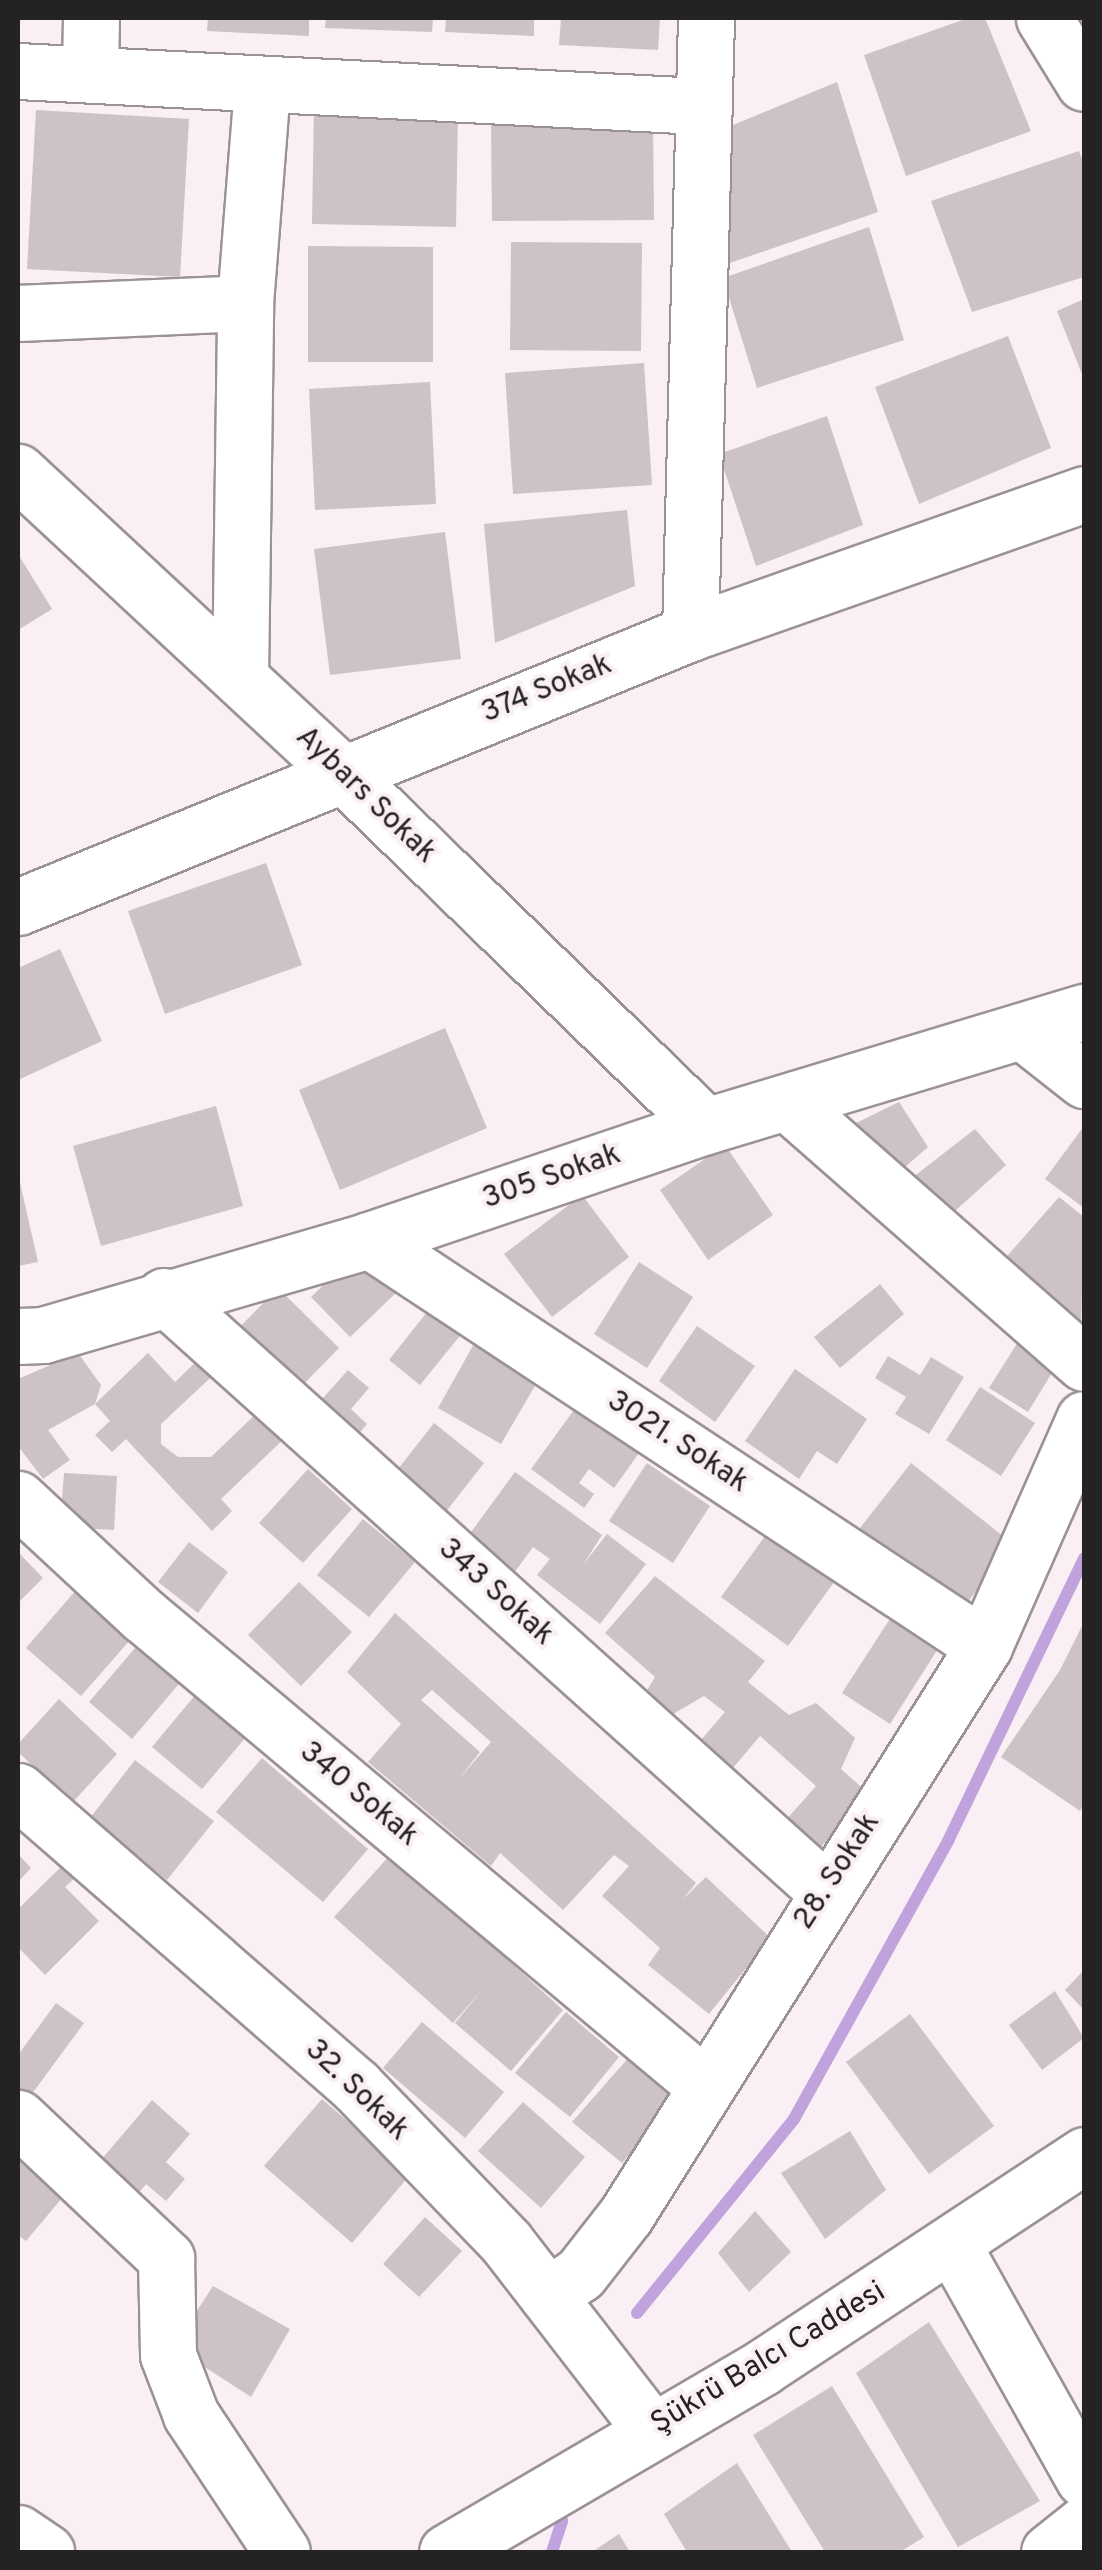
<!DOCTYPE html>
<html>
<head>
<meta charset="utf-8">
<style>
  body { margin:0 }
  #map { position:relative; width:1102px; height:2570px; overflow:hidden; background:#f9eff4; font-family:Overpass,sans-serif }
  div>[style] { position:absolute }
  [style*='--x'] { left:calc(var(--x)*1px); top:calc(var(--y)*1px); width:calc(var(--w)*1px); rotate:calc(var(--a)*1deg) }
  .stream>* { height:12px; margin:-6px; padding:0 6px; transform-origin:6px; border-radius:6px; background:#c0a2dd }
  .building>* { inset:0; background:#cdc3c5 }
  .roads { filter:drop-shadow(2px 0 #9b9297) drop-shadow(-2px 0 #9b9297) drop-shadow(0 2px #9b9297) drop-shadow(0 -2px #9b9297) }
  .minor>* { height:55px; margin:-27.5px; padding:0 27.5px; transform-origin:27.5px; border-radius:27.5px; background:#fff }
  span { translate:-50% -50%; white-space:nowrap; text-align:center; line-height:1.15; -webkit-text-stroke:8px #f9eff4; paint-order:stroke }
  .street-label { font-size:30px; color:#252223 }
  .frame { position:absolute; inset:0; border:20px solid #252223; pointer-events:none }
</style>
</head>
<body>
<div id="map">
  <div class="stream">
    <i style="--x:637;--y:2313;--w:250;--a:-51"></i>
    <i style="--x:794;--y:2119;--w:318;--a:-61"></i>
    <i style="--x:948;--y:1841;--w:314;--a:-64.3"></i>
    <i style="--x:552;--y:2552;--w:33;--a:-72"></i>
  </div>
  <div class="building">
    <i style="clip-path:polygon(208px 18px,309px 18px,309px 36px,207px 31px)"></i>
    <i style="clip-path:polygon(326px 18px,433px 18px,432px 32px,325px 28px)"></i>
    <i style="clip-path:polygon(446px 18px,534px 18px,534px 36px,445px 32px)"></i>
    <i style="clip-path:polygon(561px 18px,660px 18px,658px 50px,559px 45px)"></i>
    <i style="clip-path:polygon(968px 18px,985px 18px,1031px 131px,906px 176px,864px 55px)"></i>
    <i style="clip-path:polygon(837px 82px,878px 212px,721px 266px,711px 134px)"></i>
    <i style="clip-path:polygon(314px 109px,458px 112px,456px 227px,312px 224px)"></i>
    <i style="clip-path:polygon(36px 110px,189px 119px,180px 277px,27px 269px)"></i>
    <i style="clip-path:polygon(653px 121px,654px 220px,492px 221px,491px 122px)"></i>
    <i style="clip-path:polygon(1079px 151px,1084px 164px,1084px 277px,972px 312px,931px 201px)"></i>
    <i style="clip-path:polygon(869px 227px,904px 340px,757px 388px,723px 278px)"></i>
    <i style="clip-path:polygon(511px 242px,642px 243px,641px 351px,510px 350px)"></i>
    <i style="clip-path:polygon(308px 246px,433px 247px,433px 362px,308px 362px)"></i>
    <i style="clip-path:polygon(1084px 299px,1084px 379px,1057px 311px)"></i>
    <i style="clip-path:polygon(1008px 336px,1051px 448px,919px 504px,875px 387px)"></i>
    <i style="clip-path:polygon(644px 363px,652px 485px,513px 494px,505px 373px)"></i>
    <i style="clip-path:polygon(430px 382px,436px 504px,315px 510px,309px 389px)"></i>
    <i style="clip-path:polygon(827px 416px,863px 525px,756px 566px,719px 454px)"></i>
    <i style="clip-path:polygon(627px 510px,635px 586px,495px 643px,484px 524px)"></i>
    <i style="clip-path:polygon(445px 532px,461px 659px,330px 675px,314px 549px)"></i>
    <i style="clip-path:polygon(18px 554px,52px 609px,18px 630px)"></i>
    <i style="clip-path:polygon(266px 863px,302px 965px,165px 1014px,128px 911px)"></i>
    <i style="clip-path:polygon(60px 949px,102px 1041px,18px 1080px,18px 968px)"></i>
    <i style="clip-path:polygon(445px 1028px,487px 1128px,340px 1190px,299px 1090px)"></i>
    <i style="clip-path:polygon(899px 1102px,928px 1147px,897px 1174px,852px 1125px)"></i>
    <i style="clip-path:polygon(216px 1106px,243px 1206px,101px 1246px,73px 1146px)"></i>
    <i style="clip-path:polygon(1084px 1126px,1084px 1208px,1045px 1179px)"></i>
    <i style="clip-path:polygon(975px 1129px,1006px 1165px,945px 1220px,908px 1181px)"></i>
    <i style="clip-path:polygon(725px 1145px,773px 1215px,708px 1260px,660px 1190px)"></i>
    <i style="clip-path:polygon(18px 1174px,38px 1262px,18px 1266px)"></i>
    <i style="clip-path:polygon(582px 1195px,629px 1257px,552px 1317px,504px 1254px)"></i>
    <i style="clip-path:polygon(1059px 1197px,1084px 1217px,1081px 1327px,1002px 1262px)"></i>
    <i style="clip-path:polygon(359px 1251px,398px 1291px,350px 1337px,311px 1297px)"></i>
    <i style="clip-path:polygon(639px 1262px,693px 1297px,647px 1368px,594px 1334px)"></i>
    <i style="clip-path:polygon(880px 1284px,904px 1314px,840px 1368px,814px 1337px)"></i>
    <i style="clip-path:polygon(278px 1288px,339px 1348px,295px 1393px,234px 1333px)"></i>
    <i style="clip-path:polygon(431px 1307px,463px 1332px,420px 1385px,389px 1360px)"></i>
    <i style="clip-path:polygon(697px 1326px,755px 1366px,715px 1422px,659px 1381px)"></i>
    <i style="clip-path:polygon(1023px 1334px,1061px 1358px,1028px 1412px,989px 1388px)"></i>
    <i style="clip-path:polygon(475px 1342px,539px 1379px,501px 1444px,438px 1408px)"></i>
    <i style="clip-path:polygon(207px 1351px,222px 1367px,161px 1424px,161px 1444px,178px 1457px,211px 1457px,266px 1404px,292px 1431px,221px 1499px,232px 1511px,212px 1531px,126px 1439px,112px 1452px,95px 1435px,110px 1421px,95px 1404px,148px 1353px,175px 1382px)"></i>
    <i style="clip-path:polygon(78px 1353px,101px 1385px,95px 1404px,48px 1430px,70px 1460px,43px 1479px,18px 1446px,18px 1379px)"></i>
    <i style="clip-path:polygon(888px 1356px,920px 1375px,931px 1357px,964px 1377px,929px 1434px,895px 1414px,906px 1397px,875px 1378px)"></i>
    <i style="clip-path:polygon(795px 1369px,867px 1419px,837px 1464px,817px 1451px,799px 1479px,745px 1441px)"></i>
    <i style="clip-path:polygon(348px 1370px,369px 1388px,351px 1409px,367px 1424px,352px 1442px,314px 1408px)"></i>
    <i style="clip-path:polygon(980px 1387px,1035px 1423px,1001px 1476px,946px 1440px)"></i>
    <i style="clip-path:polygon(582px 1399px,644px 1446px,614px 1488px,589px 1469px,579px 1483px,594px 1494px,584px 1508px,531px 1469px)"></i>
    <i style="clip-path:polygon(434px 1423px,484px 1463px,441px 1518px,391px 1478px)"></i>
    <i style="clip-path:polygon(647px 1463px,710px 1506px,673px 1563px,609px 1521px)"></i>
    <i style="clip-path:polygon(911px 1463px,1013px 1544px,956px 1617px,853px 1537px)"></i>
    <i style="clip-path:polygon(308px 1469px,352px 1509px,303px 1563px,259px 1523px)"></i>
    <i style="clip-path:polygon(515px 1472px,602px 1535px,583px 1565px,607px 1534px,646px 1564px,600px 1624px,537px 1575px,550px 1559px,533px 1547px,514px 1573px,466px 1539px)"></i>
    <i style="clip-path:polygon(64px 1473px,117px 1476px,114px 1530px,60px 1527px)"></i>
    <i style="clip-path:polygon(363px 1519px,415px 1562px,369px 1617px,317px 1575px)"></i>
    <i style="clip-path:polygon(768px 1532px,834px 1582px,788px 1646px,721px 1597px)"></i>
    <i style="clip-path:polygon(189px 1542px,228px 1572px,198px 1613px,158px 1582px)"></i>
    <i style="clip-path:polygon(18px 1552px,43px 1578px,18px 1603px)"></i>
    <i style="clip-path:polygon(655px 1576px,765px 1661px,748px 1682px,789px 1715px,816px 1703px,855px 1738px,841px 1769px,868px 1793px,820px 1848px,786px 1820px,816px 1786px,760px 1736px,732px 1769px,700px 1741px,725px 1712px,704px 1696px,668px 1717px,643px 1697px,655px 1677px,605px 1633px)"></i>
    <i style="clip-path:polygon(83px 1582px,138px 1631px,81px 1696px,26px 1648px)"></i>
    <i style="clip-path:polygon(299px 1582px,352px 1632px,301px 1686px,248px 1635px)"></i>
    <i style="clip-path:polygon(895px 1611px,943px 1641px,890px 1724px,842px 1693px)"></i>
    <i style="clip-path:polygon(evenodd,395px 1613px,696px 1883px,683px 1899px,706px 1877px,777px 1944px,752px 1975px,747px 1967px,709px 2014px,648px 1965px,660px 1948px,602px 1896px,629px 1866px,614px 1855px,563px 1910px,500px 1853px,491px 1866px,368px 1762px,401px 1724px,347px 1672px,395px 1613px,432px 1690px,491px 1742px,458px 1780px,480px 1752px,421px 1700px,432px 1690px)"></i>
    <i style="clip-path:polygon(1082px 1626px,1084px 1804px,1080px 1811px,1001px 1757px,1060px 1670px)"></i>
    <i style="clip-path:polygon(141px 1641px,184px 1678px,132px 1739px,89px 1702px)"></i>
    <i style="clip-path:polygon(196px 1694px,246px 1737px,202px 1789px,152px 1747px)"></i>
    <i style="clip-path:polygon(59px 1699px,117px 1754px,72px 1803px,18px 1752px,18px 1744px)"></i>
    <i style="clip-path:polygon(262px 1758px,368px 1849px,323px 1902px,216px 1812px)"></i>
    <i style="clip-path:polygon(135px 1760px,214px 1821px,167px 1880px,90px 1818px)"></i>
    <i style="clip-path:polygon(18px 1854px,31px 1868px,18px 1882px)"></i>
    <i style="clip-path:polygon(391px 1854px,563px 2010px,511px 2071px,455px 2023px,482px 1990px,453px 2023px,334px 1917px)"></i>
    <i style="clip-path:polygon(65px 1863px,78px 1875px,65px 1887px,99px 1921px,45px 1975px,18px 1947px,18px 1909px)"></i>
    <i style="clip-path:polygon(1084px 1970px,1084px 2010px,1065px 1990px)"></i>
    <i style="clip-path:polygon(1055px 1991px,1084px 2038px,1042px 2070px,1009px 2025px)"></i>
    <i style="clip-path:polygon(56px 2003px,84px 2023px,26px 2102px,18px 2095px,18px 2055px)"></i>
    <i style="clip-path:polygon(566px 2012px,619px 2057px,570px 2117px,515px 2073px)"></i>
    <i style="clip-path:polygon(910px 2014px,994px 2126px,929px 2174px,846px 2062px)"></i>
    <i style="clip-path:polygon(422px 2022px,504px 2092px,465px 2138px,383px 2068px)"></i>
    <i style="clip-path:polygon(630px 2056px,678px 2094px,622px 2163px,572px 2122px)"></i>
    <i style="clip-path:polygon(322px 2099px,410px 2175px,352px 2243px,264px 2166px)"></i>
    <i style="clip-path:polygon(152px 2100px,190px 2134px,166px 2162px,185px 2179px,166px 2201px,146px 2184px,133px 2200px,95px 2167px)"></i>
    <i style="clip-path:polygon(523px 2102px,585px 2157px,541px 2208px,478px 2151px)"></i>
    <i style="clip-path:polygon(850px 2131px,886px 2190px,825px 2239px,781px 2173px)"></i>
    <i style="clip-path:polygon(18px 2143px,72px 2186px,26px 2241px,18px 2235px)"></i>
    <i style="clip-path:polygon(755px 2211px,791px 2252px,749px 2292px,718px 2253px)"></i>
    <i style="clip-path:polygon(425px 2217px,462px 2251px,419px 2297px,383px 2264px)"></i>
    <i style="clip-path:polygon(213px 2286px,290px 2329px,251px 2397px,174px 2347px)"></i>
    <i style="clip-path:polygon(929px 2322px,1040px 2501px,958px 2547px,856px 2373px)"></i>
    <i style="clip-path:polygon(832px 2386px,924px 2537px,900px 2552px,825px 2552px,753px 2435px)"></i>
    <i style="clip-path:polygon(737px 2463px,792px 2552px,687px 2552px,664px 2514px)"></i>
    <i style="clip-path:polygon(619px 2534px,630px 2552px,592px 2552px)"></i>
  </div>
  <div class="roads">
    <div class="minor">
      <i style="--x:1044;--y:18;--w:76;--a:58.4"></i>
      <i style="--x:18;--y:71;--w:683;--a:2.94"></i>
      <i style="--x:90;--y:74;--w:56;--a:-89"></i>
      <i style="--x:18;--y:313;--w:227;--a:-2.5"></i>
      <i style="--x:18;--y:472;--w:441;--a:42.9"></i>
      <i style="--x:341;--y:772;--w:508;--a:44.12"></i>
      <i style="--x:690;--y:633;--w:615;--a:-88.51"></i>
      <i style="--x:240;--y:678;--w:375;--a:-89.2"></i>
      <i style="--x:245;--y:303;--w:219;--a:-85.5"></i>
      <i style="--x:18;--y:907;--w:726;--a:-22.18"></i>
      <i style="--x:690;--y:633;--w:418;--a:-19.4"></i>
      <i style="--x:1023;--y:1032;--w:78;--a:38.2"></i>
      <i style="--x:788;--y:1103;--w:394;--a:41.3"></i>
      <i style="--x:369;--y:1240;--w:737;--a:33.43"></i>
      <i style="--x:164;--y:1296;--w:890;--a:41.95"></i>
      <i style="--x:18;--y:1336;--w:25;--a:-2"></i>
      <i style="--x:43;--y:1335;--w:340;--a:-16.2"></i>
      <i style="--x:369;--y:1240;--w:356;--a:-18.7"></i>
      <i style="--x:706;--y:1126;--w:395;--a:-16.8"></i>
      <i style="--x:18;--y:1499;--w:171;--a:42.9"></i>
      <i style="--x:143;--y:1615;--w:732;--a:39.96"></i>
      <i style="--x:18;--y:1791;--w:449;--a:41.1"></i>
      <i style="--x:356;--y:2086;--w:216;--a:46.1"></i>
      <i style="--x:506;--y:2242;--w:239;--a:52.3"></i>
      <i style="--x:18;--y:2118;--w:204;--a:43.4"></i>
      <i style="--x:166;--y:2258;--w:97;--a:88.8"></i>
      <i style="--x:168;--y:2355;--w:64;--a:69"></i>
      <i style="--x:191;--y:2415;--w:164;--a:56.4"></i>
      <i style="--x:953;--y:2246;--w:267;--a:60.7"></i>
      <i style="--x:548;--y:2296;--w:39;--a:-35"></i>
      <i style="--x:580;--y:2274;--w:75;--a:-52.1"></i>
      <i style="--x:626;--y:2215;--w:672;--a:-57.82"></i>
      <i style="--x:984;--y:1646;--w:248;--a:-66.2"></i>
      <i style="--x:18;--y:2533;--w:34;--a:34"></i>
      <i style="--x:447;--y:2552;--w:366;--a:-30.3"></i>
      <i style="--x:763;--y:2367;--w:385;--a:-33.4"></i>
      <i style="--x:1049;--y:2552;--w:45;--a:-38.7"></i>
    </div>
  </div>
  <div class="street-label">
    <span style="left:547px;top:690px;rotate:-22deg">374 Sokak</span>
    <span style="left:365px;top:796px;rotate:44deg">Aybars Sokak</span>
    <span style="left:552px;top:1178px;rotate:-19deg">305 Sokak</span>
    <span style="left:677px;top:1443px;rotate:33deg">3021. Sokak</span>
    <span style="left:495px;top:1593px;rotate:42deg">343 Sokak</span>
    <span style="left:358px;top:1795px;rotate:40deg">340 Sokak</span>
    <span style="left:838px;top:1872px;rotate:-57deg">28. Sokak</span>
    <span style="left:356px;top:2091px;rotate:44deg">32. Sokak</span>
    <span style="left:769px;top:2359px;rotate:-31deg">Şükrü Balcı Caddesi</span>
  </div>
  <div class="frame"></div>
</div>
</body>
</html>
